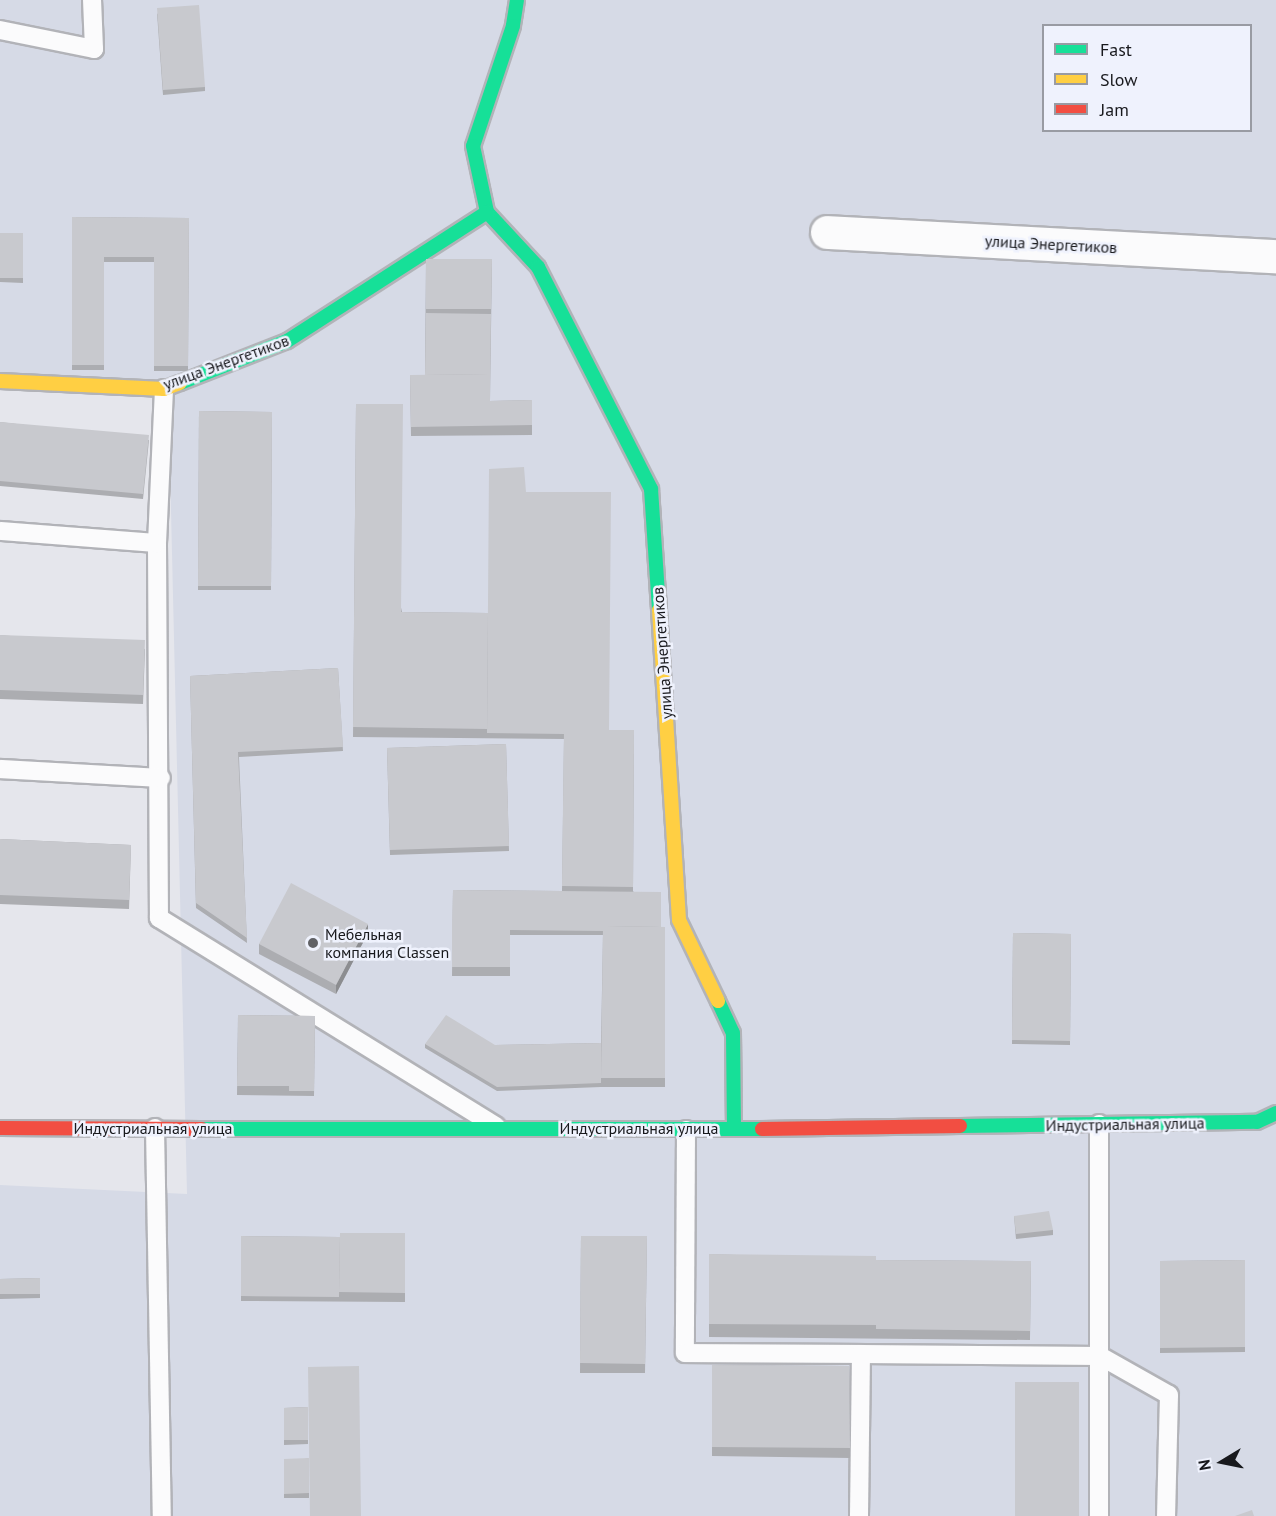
<!DOCTYPE html>
<html>
<head>
<meta charset="utf-8">
<style>
  body { margin:0 }
  #map { position:relative; width:1276px; height:1516px; overflow:hidden; background:#e5e6ec; font-family:"PT Sans",sans-serif }
  div>[style] { position:absolute }
  [style*='--x'] { left:calc(var(--x)*1px); top:calc(var(--y)*1px); width:calc(var(--w)*1px); rotate:calc(var(--a)*1deg) }
  .built>* { inset:0; background:#d6dae6 }
  .roads { filter:drop-shadow(2px 0 #b2b3b8) drop-shadow(-2px 0 #b2b3b8) drop-shadow(0 2px #b2b3b8) drop-shadow(0 -2px #b2b3b8) }
  .lane>* { height:18px; margin:-9px; padding:0 9px; transform-origin:9px; border-radius:9px; background:#fbfbfc }
  .street>* { height:33px; margin:-16.5px; padding:0 16.5px; transform-origin:16.5px; border-radius:16.5px; background:#fbfbfc }
  .fast>* { height:14px; margin:-7px; padding:0 7px; transform-origin:7px; border-radius:7px; background:#16e098 }
  .slow>* { height:14px; margin:-7px; padding:0 7px; transform-origin:7px; border-radius:7px; background:#ffcf43 }
  .jam>* { height:14px; margin:-7px; padding:0 7px; transform-origin:7px; border-radius:7px; background:#f24e42 }
  .wall>* { inset:0; background:#acadb1 }
  .shaded-wall>* { inset:0; background:#8c8d90 }
  .building>* { inset:0; background:#c8c9ce }
  .dots>* { width:16px; height:16px; translate:-50% -50%; box-sizing:border-box; border:3px solid #eff2fd; border-radius:50% }
  span { translate:-50% -50%; white-space:nowrap; text-align:center; line-height:1.15; -webkit-text-stroke:5px #eff2fd; paint-order:stroke }
  .street-label { font-size:16px; color:#18191d }
  .poi-label { font-size:16px; color:#18191d }
  .left { translate:0 -50%; text-align:left }
  .legend { position:absolute; left:1042px; top:24px; width:210px; height:108px; box-sizing:border-box; background:#eff2fd; border:2px solid #999ba3; margin:0; padding:8px 10px; list-style:none; font-size:18px; color:#18191d }
  .legend li { display:flex; align-items:center; gap:12px; height:30px }
  .legend b { width:30px; border:2px solid #999ba3 }
  .north { position:absolute; left:1192px; top:1432px; width:60px; height:60px; -webkit-text-stroke:4px #eff2fd; paint-order:stroke; rotate:260deg; font-size:16px; font-weight:700; line-height:24px; text-align:center; color:#18191d }
  .north::after { content:''; display:block; margin:auto; width:21px; height:27px; background:#18191d; clip-path:polygon(50% 0,100% 100%,50% 72%,0 100%) }
</style>
</head>
<body>
<div id="map">
  <div class="built">
    <i style="clip-path:polygon(evenodd,0 0,1276px 0,1276px 1516px,0 1516px,0 1185px,187px 1194px,168px 382px,0 374px,0 0,1044px 26px,1250px 26px,1250px 130px,1044px 130px,1044px 26px)"></i>
  </div>
  <div class="roads">
    <div class="lane">
      <i style="--x:0;--y:30;--w:96;--a:11.4"></i>
      <i style="--x:94;--y:49;--w:49;--a:-92.3"></i>
      <i style="--x:164;--y:389;--w:154;--a:92.6"></i>
      <i style="--x:157;--y:543;--w:375;--a:89.7"></i>
      <i style="--x:159;--y:918;--w:396;--a:31.7"></i>
      <i style="--x:0;--y:531;--w:157;--a:4.4"></i>
      <i style="--x:0;--y:769;--w:161;--a:3.2"></i>
      <i style="--x:1099;--y:1124;--w:392;--a:90"></i>
      <i style="--x:155;--y:1128;--w:388;--a:89"></i>
      <i style="--x:686;--y:1130;--w:223;--a:90.3"></i>
      <i style="--x:685;--y:1353;--w:176;--a:0.3"></i>
      <i style="--x:859;--y:1516;--w:162;--a:-89.3"></i>
      <i style="--x:861;--y:1354;--w:239;--a:0.5"></i>
      <i style="--x:1100;--y:1356;--w:79;--a:29.5"></i>
      <i style="--x:1169;--y:1395;--w:121;--a:91.4"></i>
    </div>
    <div class="street">
      <i style="--x:827;--y:232;--w:450;--a:3.1"></i>
    </div>
    <div class="fast">
      <i style="--x:517;--y:0;--w:26;--a:99"></i>
      <i style="--x:513;--y:26;--w:126;--a:108.4"></i>
      <i style="--x:473;--y:146;--w:67;--a:78"></i>
      <i style="--x:487;--y:212;--w:75;--a:47.2"></i>
      <i style="--x:538;--y:267;--w:249;--a:63"></i>
      <i style="--x:651;--y:489;--w:121;--a:86.2"></i>
      <i style="--x:180;--y:383;--w:115;--a:-21.4"></i>
      <i style="--x:287;--y:341;--w:238;--a:-32.8"></i>
      <i style="--x:718;--y:1001;--w:35;--a:65"></i>
      <i style="--x:733;--y:1033;--w:95;--a:89.4"></i>
      <i style="--x:960;--y:1126;--w:297;--a:-0.8"></i>
      <i style="--x:1257;--y:1122;--w:21;--a:-25"></i>
      <i style="--x:202;--y:1129;--w:560;--a:0"></i>
    </div>
    <div class="slow">
      <i style="--x:0;--y:381;--w:164;--a:2.8"></i>
      <i style="--x:164;--y:389;--w:17;--a:-21"></i>
      <i style="--x:659;--y:610;--w:311;--a:86.3"></i>
      <i style="--x:679;--y:920;--w:90;--a:64.3"></i>
    </div>
    <div class="jam">
      <i style="--x:0;--y:1128;--w:202;--a:0.3"></i>
      <i style="--x:762;--y:1129;--w:198;--a:-0.9"></i>
    </div>
  </div>
  <div class="wall">
    <i style="clip-path:polygon(157px 13px,205px 87px,205px 91px,163px 95px)"></i>
    <i style="clip-path:polygon(72px 217px,189px 218px,188px 371px,154px 371px,154px 262px,104px 262px,104px 370px,72px 370px)"></i>
    <i style="clip-path:polygon(0 233px,23px 233px,23px 283px,0 282px)"></i>
    <i style="clip-path:polygon(426px 259px,492px 259px,490px 401px,532px 400px,532px 435px,411px 436px,410px 375px,425px 375px)"></i>
    <i style="clip-path:polygon(356px 404px,402px 612px,488px 613px,526px 492px,609px 730px,634px 730px,633px 891px,661px 927px,665px 927px,665px 1087px,601px 1087px,497px 1091px,425px 1048px,425px 1044px,495px 1045px,601px 1043px,603px 935px,510px 935px,510px 976px,452px 976px,453px 890px,562px 891px,564px 739px,353px 737px)"></i>
    <i style="clip-path:polygon(199px 411px,272px 412px,271px 590px,198px 590px)"></i>
    <i style="clip-path:polygon(0 422px,149px 440px,143px 499px,0 486px)"></i>
    <i style="clip-path:polygon(0 635px,145px 649px,143px 704px,0 699px)"></i>
    <i style="clip-path:polygon(338px 668px,343px 751px,239px 757px,247px 943px,196px 908px,190px 676px)"></i>
    <i style="clip-path:polygon(506px 744px,509px 851px,390px 855px,387px 748px)"></i>
    <i style="clip-path:polygon(0 839px,131px 845px,129px 909px,0 904px)"></i>
    <i style="clip-path:polygon(368px 933px,336px 994px,259px 954px,259px 944px)"></i>
    <i style="clip-path:polygon(1013px 933px,1071px 934px,1070px 1045px,1012px 1044px)"></i>
    <i style="clip-path:polygon(238px 1015px,315px 1016px,314px 1096px,237px 1095px)"></i>
    <i style="clip-path:polygon(1014px 1216px,1053px 1230px,1053px 1235px,1016px 1239px)"></i>
    <i style="clip-path:polygon(405px 1233px,405px 1302px,241px 1301px,241px 1236px,340px 1237px)"></i>
    <i style="clip-path:polygon(581px 1236px,647px 1236px,645px 1373px,580px 1373px)"></i>
    <i style="clip-path:polygon(709px 1254px,876px 1260px,1031px 1261px,1030px 1340px,709px 1337px)"></i>
    <i style="clip-path:polygon(1245px 1260px,1245px 1352px,1160px 1353px,1160px 1261px)"></i>
    <i style="clip-path:polygon(40px 1278px,40px 1298px,0 1299px,0 1279px)"></i>
    <i style="clip-path:polygon(712px 1365px,849px 1366px,850px 1458px,712px 1456px)"></i>
    <i style="clip-path:polygon(308px 1407px,308px 1444px,284px 1445px,284px 1408px)"></i>
    <i style="clip-path:polygon(309px 1458px,309px 1498px,284px 1498px,284px 1464px)"></i>
  </div>
  <div class="shaded-wall">
    <i style="clip-path:polygon(368px 924px,368px 933px,336px 994px,336px 985px)"></i>
  </div>
  <div class="building">
    <i style="clip-path:polygon(199px 5px,205px 87px,163px 90px,157px 8px)"></i>
    <i style="clip-path:polygon(72px 217px,189px 218px,188px 366px,154px 366px,154px 257px,104px 257px,104px 365px,72px 365px)"></i>
    <i style="clip-path:polygon(0 233px,23px 233px,23px 278px,0 278px)"></i>
    <i style="clip-path:polygon(426px 259px,492px 259px,491px 309px,426px 309px)"></i>
    <i style="clip-path:polygon(426px 313px,491px 314px,490px 378px,490px 374px,425px 375px)"></i>
    <i style="clip-path:polygon(490px 374px,490px 401px,532px 400px,532px 425px,411px 427px,410px 375px)"></i>
    <i style="clip-path:polygon(356px 404px,403px 404px,401px 612px,488px 613px,487px 729px,353px 727px)"></i>
    <i style="clip-path:polygon(199px 411px,272px 412px,271px 586px,198px 586px)"></i>
    <i style="clip-path:polygon(0 422px,149px 435px,143px 494px,0 481px)"></i>
    <i style="clip-path:polygon(524px 467px,526px 492px,611px 492px,609px 730px,564px 730px,564px 734px,487px 733px,489px 469px)"></i>
    <i style="clip-path:polygon(0 635px,145px 640px,143px 695px,0 690px)"></i>
    <i style="clip-path:polygon(338px 668px,343px 747px,238px 752px,247px 938px,196px 903px,190px 676px)"></i>
    <i style="clip-path:polygon(564px 730px,634px 730px,633px 887px,562px 886px)"></i>
    <i style="clip-path:polygon(506px 744px,509px 846px,390px 850px,387px 748px)"></i>
    <i style="clip-path:polygon(0 839px,131px 845px,129px 900px,0 895px)"></i>
    <i style="clip-path:polygon(291px 883px,368px 924px,336px 985px,259px 944px)"></i>
    <i style="clip-path:polygon(453px 890px,661px 892px,661px 927px,603px 926px,603px 931px,510px 930px,510px 925px,452px 925px)"></i>
    <i style="clip-path:polygon(452px 925px,510px 925px,510px 967px,452px 967px)"></i>
    <i style="clip-path:polygon(603px 926px,665px 927px,665px 1078px,601px 1078px)"></i>
    <i style="clip-path:polygon(1013px 933px,1071px 934px,1070px 1041px,1012px 1040px)"></i>
    <i style="clip-path:polygon(238px 1015px,315px 1016px,314px 1091px,289px 1091px,289px 1037px,238px 1037px)"></i>
    <i style="clip-path:polygon(446px 1015px,495px 1045px,601px 1043px,601px 1083px,497px 1087px,425px 1044px)"></i>
    <i style="clip-path:polygon(238px 1037px,289px 1037px,289px 1086px,237px 1086px)"></i>
    <i style="clip-path:polygon(1049px 1211px,1053px 1230px,1016px 1234px,1014px 1216px)"></i>
    <i style="clip-path:polygon(340px 1233px,405px 1233px,405px 1293px,339px 1292px)"></i>
    <i style="clip-path:polygon(241px 1236px,340px 1237px,339px 1297px,241px 1296px)"></i>
    <i style="clip-path:polygon(581px 1236px,647px 1236px,645px 1364px,580px 1363px)"></i>
    <i style="clip-path:polygon(709px 1254px,876px 1256px,876px 1325px,709px 1324px)"></i>
    <i style="clip-path:polygon(876px 1260px,1031px 1261px,1030px 1331px,876px 1329px)"></i>
    <i style="clip-path:polygon(1245px 1260px,1245px 1347px,1160px 1348px,1160px 1261px)"></i>
    <i style="clip-path:polygon(40px 1278px,40px 1294px,0 1294px,0 1279px)"></i>
    <i style="clip-path:polygon(712px 1365px,849px 1366px,850px 1448px,712px 1447px)"></i>
    <i style="clip-path:polygon(359px 1366px,361px 1516px,310px 1516px,308px 1367px)"></i>
    <i style="clip-path:polygon(1015px 1382px,1079px 1382px,1079px 1516px,1015px 1516px)"></i>
    <i style="clip-path:polygon(308px 1407px,308px 1440px,284px 1440px,284px 1408px)"></i>
    <i style="clip-path:polygon(309px 1458px,309px 1493px,284px 1494px,284px 1459px)"></i>
    <i style="clip-path:polygon(1252px 1510px,1254px 1516px,1235px 1516px)"></i>
  </div>
  <div class="dots">
    <i style="left:313px;top:943px;background:#606165"></i>
  </div>
  <div class="street-label">
    <span style="left:1051px;top:244px;rotate:3deg">улица Энергетиков</span>
    <span style="left:226px;top:362px;rotate:-20deg">улица Энергетиков</span>
    <span style="left:662px;top:653px;rotate:-94deg">улица Энергетиков</span>
    <span style="left:1125px;top:1124px;rotate:-1deg">Индустриальная улица</span>
    <span style="left:153px;top:1128px">Индустриальная улица</span>
    <span style="left:639px;top:1128px">Индустриальная улица</span>
  </div>
  <div class="poi-label">
    <span class="left" style="left:325px;top:943px">Мебельная<br>компания Сlassen</span>
  </div>
  <ul class="legend">
  <li><b style="height:8px;background:#16e098"></b>Fast</li>
  <li><b style="height:8px;background:#ffcf43"></b>Slow</li>
  <li><b style="height:8px;background:#f24e42"></b>Jam</li>
  </ul>
  <div class="north">N</div>
</div>
</body>
</html>
